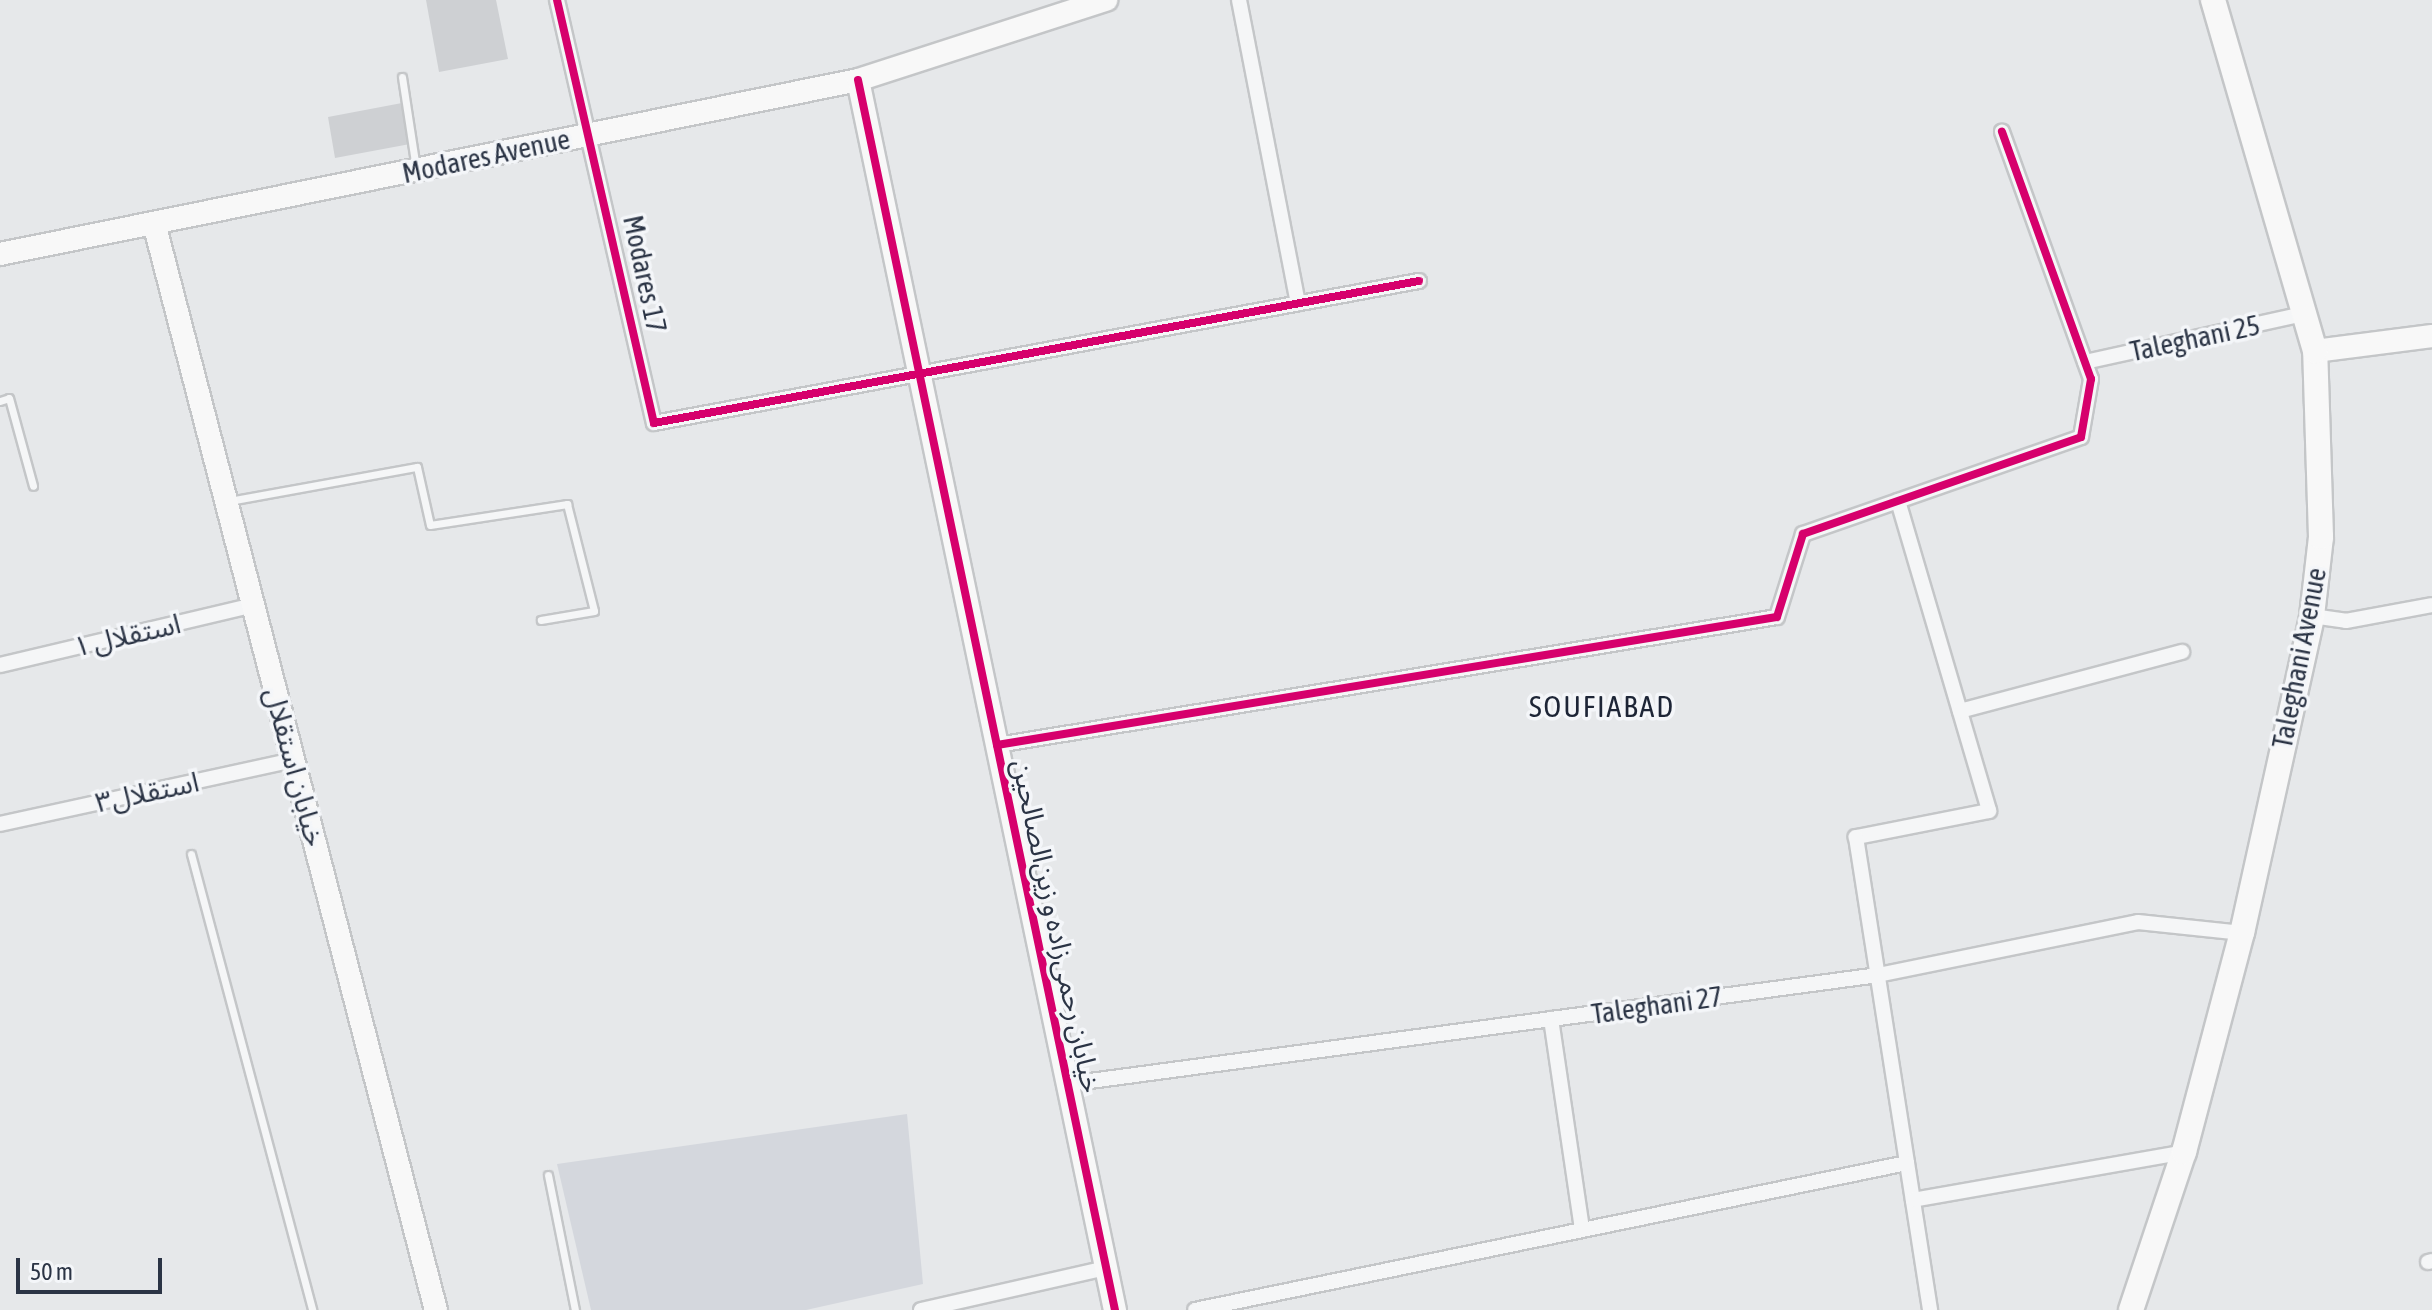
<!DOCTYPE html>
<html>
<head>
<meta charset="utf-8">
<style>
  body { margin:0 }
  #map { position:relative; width:2432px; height:1310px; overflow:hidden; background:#e6e8ea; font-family:"Asap Condensed","Noto Sans Arabic",sans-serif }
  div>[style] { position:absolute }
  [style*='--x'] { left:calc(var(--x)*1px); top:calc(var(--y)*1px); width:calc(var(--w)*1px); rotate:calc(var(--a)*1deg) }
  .built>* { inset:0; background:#d4d7dd }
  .building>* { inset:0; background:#ced0d3 }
  .roads { filter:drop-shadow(2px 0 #c4c6c8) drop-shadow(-2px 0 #c4c6c8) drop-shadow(0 2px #c4c6c8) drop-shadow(0 -2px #c4c6c8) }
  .lane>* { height:7px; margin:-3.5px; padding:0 3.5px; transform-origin:3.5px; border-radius:3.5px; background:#f5f6f7 }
  .street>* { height:14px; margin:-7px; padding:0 7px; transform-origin:7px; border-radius:7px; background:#f5f6f7 }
  .secondary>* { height:22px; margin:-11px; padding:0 11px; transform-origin:11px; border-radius:11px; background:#f8f8f8 }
  .primary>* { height:24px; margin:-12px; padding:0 12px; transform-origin:12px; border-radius:12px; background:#f8f8f8 }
  .cycleway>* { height:8px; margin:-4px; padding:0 4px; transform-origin:4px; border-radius:4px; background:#d6006c }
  span { translate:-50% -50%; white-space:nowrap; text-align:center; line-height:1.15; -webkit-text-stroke:7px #f4f6f9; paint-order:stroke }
  .street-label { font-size:28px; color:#2b3445 }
  .neighbourhood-label { font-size:30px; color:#1d2536; letter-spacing:2px }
  .scale { position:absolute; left:16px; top:1258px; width:146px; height:36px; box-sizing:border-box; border:4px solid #2b3445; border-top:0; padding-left:10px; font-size:24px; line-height:28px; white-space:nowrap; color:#2b3445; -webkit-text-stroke:6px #f4f6f9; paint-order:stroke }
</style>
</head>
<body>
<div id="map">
  <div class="built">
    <i style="clip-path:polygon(907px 1114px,923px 1284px,806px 1310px,591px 1310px,557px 1164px)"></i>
  </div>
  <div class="building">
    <i style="clip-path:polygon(426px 0,496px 0,508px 59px,439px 72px)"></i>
    <i style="clip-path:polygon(402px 103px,410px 144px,335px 158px,328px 117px)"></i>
  </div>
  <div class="roads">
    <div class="lane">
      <i style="--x:402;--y:77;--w:92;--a:81.3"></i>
      <i style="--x:0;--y:401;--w:9;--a:-18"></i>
      <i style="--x:9;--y:398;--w:91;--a:74.7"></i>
      <i style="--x:229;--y:501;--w:191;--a:-10.3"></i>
      <i style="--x:417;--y:467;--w:59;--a:77.4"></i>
      <i style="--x:430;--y:525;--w:139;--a:-8.7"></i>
      <i style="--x:567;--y:504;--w:110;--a:75.8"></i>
      <i style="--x:594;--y:611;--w:54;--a:170.4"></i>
      <i style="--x:191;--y:854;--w:472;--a:75.1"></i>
      <i style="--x:548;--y:1175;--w:138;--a:78.7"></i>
    </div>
    <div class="street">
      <i style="--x:557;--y:0;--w:434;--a:77.1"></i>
      <i style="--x:654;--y:423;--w:778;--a:-10.52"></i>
      <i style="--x:1239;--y:0;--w:309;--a:79"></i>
      <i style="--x:2085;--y:362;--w:224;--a:-12.4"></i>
      <i style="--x:1898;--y:501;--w:323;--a:73.6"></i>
      <i style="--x:1989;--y:811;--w:136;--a:168.9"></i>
      <i style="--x:1856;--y:837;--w:479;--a:81.1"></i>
      <i style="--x:2312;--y:616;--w:34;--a:8"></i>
      <i style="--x:2346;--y:621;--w:87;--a:-10.5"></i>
      <i style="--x:0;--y:665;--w:260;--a:-13.3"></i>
      <i style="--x:1960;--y:711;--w:230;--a:-14.9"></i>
      <i style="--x:997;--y:745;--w:790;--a:-9.32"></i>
      <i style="--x:1777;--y:617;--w:87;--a:-72.6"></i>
      <i style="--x:1803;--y:534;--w:294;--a:-19.2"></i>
      <i style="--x:2081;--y:437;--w:59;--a:-80.2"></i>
      <i style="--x:2091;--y:379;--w:263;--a:-109.8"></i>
      <i style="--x:0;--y:824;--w:300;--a:-12.3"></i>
      <i style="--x:1551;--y:1019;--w:213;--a:81.6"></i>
      <i style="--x:1068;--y:1084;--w:817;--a:-7.66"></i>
      <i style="--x:1878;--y:975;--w:265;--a:-11.5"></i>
      <i style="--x:2138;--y:922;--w:105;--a:6"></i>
      <i style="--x:1913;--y:1200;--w:275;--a:-10"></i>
      <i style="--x:2428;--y:1262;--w:4;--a:-14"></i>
      <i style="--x:921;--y:1310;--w:190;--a:-12.8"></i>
      <i style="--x:1195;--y:1310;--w:727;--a:-11.67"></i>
    </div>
    <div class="secondary">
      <i style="--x:858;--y:80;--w:1257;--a:78.2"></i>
      <i style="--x:154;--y:223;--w:1123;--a:75.46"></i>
      <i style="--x:0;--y:254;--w:875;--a:-11.46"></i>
      <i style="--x:858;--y:80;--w:261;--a:-17.9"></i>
      <i style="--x:2315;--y:351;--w:118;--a:-7.3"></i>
    </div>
    <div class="primary">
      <i style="--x:2131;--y:1310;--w:167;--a:-71.5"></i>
      <i style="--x:2184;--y:1152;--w:227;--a:-75.2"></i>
      <i style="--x:2242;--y:933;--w:325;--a:-77.5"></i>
      <i style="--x:2312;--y:616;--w:80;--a:-83.5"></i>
      <i style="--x:2321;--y:537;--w:186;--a:-91.8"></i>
      <i style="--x:2315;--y:351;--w:366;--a:-106.2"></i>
    </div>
  </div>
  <div class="cycleway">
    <i style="--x:557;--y:0;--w:434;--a:77.1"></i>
    <i style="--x:654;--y:423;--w:778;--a:-10.52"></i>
    <i style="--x:858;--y:80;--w:1257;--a:78.2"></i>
    <i style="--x:997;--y:745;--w:790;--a:-9.32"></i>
    <i style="--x:1777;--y:617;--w:87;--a:-72.6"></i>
    <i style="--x:1803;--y:534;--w:294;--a:-19.2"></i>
    <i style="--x:2081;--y:437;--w:59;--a:-80.2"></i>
    <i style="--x:2091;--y:379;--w:263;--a:-109.8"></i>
  </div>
  <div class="street-label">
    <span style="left:486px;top:156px;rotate:-12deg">Modares Avenue</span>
    <span style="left:645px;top:274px;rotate:78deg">Modares 17</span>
    <span style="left:2195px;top:338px;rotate:-12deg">Taleghani 25</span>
    <span style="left:127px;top:635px;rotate:-13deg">استقلال ۱</span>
    <span style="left:2299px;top:658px;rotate:-79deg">Taleghani Avenue</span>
    <span style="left:295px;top:767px;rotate:75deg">خیابان استقلال</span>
    <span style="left:147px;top:792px;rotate:-12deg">استقلال۳</span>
    <span style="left:1057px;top:926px;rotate:78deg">خیابان رحمی‌زاده و زین‌الصالحین</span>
    <span style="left:1657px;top:1005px;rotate:-8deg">Taleghani 27</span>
  </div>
  <div class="neighbourhood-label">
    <span style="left:1602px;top:706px">SOUFIABAD</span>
  </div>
  <div class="scale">50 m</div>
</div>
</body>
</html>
